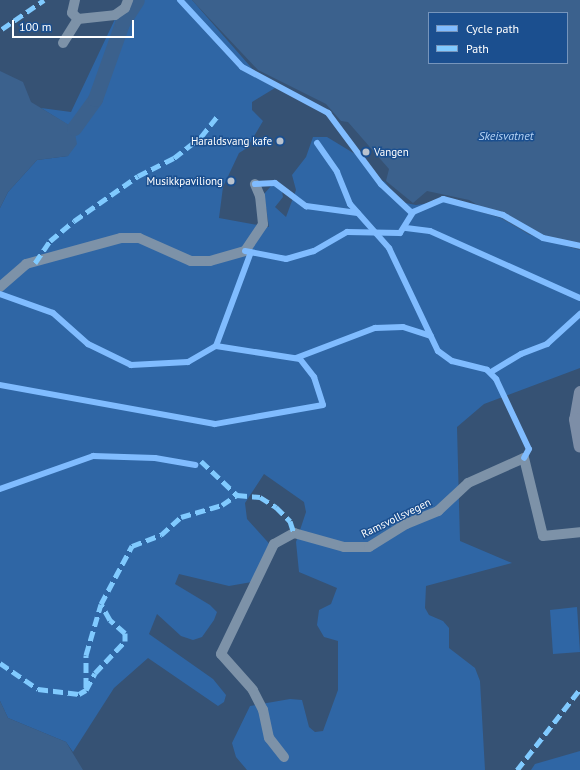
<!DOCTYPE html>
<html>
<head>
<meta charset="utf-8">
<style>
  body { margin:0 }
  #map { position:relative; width:580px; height:770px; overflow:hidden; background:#365274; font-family:"PT Sans",sans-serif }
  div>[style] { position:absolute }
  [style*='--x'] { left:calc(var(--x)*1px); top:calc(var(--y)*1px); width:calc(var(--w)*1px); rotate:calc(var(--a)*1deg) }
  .green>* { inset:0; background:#2f66a5 }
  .water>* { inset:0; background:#3b618d }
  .river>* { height:15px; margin:-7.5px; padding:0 7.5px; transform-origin:7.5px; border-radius:7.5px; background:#3b618d }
  .minor>* { height:10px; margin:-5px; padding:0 5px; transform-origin:5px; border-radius:5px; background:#7d92a8 }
  .major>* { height:13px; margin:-6.5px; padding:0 6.5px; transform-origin:6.5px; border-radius:6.5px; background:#7d8ea7 }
  .quiet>* { height:5px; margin-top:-2.5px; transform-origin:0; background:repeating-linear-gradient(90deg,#80caff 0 10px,transparent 0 15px) }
  .cycleway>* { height:6px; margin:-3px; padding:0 3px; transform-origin:3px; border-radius:3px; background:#80bcff }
  .dots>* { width:11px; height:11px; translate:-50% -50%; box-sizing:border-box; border:2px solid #1b4f8f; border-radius:50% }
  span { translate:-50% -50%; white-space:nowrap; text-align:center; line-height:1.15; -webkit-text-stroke:3px #1b4f8f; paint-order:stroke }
  .poi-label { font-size:11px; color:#fff }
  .right { translate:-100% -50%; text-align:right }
  .left { translate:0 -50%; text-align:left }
  .street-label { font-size:11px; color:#fff }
  .water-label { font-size:12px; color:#b5d3f5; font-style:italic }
  .legend { position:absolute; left:428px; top:12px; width:140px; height:52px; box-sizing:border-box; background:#1b4f8f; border:1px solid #7695bc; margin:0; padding:5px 7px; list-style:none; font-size:12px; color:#fff }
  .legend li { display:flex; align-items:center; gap:8px; height:20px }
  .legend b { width:20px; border:1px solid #7695bc }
  .scale { position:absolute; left:12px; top:20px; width:122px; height:18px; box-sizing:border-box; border:2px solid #fff; border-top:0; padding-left:5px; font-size:12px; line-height:14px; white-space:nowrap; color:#fff; -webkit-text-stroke:3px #1b4f8f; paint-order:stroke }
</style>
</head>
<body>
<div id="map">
  <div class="green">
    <i style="clip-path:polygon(124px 0,192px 0,263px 81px,275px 88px,252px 102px,252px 110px,263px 121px,247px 148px,239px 153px,223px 187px,219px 218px,269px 227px,264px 194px,271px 186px,281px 186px,283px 197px,275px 207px,286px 217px,296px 190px,292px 175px,306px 157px,313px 137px,327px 137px,355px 154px,374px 176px,385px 182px,400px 202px,416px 205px,444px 201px,508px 220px,528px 234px,580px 250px,580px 368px,484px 404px,457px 427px,460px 541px,512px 563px,426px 586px,425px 608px,429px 615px,443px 621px,449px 628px,449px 648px,475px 668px,480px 681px,485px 770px,247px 770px,236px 757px,232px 743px,250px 706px,290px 699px,302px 700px,309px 727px,315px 732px,323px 731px,338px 690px,338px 641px,324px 637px,317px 625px,319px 610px,331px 604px,337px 588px,299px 572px,296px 542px,306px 512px,304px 502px,264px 474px,245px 503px,247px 519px,274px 549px,257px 581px,229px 586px,179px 574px,175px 584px,210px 605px,217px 612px,214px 620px,202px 637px,193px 640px,181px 636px,157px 614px,149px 634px,213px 679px,226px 695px,224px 702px,218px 706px,148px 658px,114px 688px,73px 752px,66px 742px,8px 718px,0 701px,0 208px,8px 192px,37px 160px,68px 156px,73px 128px,41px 108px,71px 112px)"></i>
    <i style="clip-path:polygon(577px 607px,580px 652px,553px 654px,550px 610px)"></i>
    <i style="clip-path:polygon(580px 751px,580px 770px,531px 770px,535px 764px)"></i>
  </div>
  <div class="water">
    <i style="clip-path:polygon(evenodd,192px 0,580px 0,580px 250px,528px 234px,469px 200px,427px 191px,413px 203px,386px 181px,389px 169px,348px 122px,341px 121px,326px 104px,258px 70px,192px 0,429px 13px,567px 13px,567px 63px,429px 63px,429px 13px)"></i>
    <i style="clip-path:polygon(0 71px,23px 82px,31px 102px,74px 128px,77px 144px,68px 156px,37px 160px,8px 192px,0 208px)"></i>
    <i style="clip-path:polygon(0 701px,8px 718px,66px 742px,83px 770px,0 770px)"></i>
  </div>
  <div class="river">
    <i style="--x:74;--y:128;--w:36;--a:-54"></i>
    <i style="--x:95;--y:99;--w:81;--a:-70.4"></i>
    <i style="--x:122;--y:23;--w:27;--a:-57"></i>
  </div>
  <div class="minor">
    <i style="--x:75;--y:0;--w:13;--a:103"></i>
    <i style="--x:72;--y:13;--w:8;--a:45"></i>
    <i style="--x:63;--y:43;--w:28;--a:-58"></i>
    <i style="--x:78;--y:19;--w:37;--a:-6"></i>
    <i style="--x:115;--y:15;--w:12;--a:-35"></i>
    <i style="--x:125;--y:8;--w:9;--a:-69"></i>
    <i style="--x:0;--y:287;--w:35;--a:-41"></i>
    <i style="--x:26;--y:264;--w:98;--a:-15.3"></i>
    <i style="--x:121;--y:238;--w:18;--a:0"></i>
    <i style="--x:139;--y:238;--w:57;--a:23.9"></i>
    <i style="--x:191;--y:261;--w:19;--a:0"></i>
    <i style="--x:210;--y:261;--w:36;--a:-16"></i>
    <i style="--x:245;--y:251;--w:32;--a:-56"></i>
    <i style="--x:263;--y:224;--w:28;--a:-96"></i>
    <i style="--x:260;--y:196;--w:13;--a:-113"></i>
    <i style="--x:284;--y:757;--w:24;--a:-128"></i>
    <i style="--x:269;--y:738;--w:29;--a:-102"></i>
    <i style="--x:263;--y:710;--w:22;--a:-117"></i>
    <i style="--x:253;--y:690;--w:48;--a:-131.6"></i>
    <i style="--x:221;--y:654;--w:122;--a:-64.3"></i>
    <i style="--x:274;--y:544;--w:23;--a:-29"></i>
    <i style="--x:294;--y:533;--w:52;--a:15.6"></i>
    <i style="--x:344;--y:547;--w:25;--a:0"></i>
    <i style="--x:369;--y:547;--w:44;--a:-31.9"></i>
    <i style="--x:406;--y:524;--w:35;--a:-22"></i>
    <i style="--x:438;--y:511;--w:41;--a:-43"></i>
    <i style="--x:468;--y:483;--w:61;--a:-24.1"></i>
    <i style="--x:524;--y:458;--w:80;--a:76.3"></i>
    <i style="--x:543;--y:536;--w:37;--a:-6"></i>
  </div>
  <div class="major">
    <i style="--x:580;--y:392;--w:27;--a:100"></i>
    <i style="--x:575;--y:419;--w:27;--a:80"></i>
  </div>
  <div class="quiet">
    <i style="--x:2;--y:29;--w:51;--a:-34.6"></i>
    <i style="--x:35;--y:263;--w:27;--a:-56"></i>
    <i style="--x:50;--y:241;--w:31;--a:-40"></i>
    <i style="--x:74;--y:221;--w:78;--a:-35.1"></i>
    <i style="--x:138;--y:176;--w:40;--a:-26.6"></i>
    <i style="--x:174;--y:158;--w:34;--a:-38"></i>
    <i style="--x:201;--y:137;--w:28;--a:-52"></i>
    <i style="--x:201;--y:461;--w:50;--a:43.4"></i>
    <i style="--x:237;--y:495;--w:23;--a:5"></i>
    <i style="--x:260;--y:497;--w:19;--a:32"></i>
    <i style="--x:276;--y:507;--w:20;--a:45"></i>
    <i style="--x:290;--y:521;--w:13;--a:72"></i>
    <i style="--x:0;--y:663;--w:46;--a:34.4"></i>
    <i style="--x:38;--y:689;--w:41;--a:7"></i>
    <i style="--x:79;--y:694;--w:8;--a:-30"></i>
    <i style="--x:86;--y:690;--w:19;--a:-62"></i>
    <i style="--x:95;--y:673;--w:44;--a:-46.8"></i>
    <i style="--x:125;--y:641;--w:8;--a:-90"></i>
    <i style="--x:125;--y:633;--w:20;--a:-139"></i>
    <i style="--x:110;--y:620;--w:18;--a:-119"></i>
    <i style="--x:101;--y:604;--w:66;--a:-61.9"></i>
    <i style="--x:132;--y:546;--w:31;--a:-21"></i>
    <i style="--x:161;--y:535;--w:27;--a:-42"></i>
    <i style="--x:181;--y:517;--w:43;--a:-16.3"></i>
    <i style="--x:222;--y:505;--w:18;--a:-34"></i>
    <i style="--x:86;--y:688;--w:33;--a:-90"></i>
    <i style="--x:86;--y:655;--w:53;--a:-73.6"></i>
    <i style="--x:517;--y:770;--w:103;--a:-52.1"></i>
  </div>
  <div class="cycleway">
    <i style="--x:180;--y:0;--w:91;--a:47.2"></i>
    <i style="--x:242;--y:67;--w:98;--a:28.1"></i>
    <i style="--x:328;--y:113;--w:89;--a:53.3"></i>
    <i style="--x:381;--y:184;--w:42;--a:43.1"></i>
    <i style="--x:317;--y:143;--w:35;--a:55"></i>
    <i style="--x:337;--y:172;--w:35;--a:68"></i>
    <i style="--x:350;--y:204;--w:59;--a:48.4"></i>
    <i style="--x:389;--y:248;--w:114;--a:64.6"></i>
    <i style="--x:438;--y:351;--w:17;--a:36"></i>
    <i style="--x:452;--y:361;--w:36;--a:14"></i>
    <i style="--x:487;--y:370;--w:13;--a:45"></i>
    <i style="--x:496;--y:379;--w:77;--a:64.8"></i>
    <i style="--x:529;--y:449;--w:10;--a:119"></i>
    <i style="--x:255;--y:184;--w:20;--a:-3"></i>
    <i style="--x:275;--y:183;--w:39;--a:37"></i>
    <i style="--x:306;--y:206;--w:52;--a:7.7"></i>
    <i style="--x:406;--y:228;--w:24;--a:7"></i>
    <i style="--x:430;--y:231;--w:164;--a:24.1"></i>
    <i style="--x:245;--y:251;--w:42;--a:11"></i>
    <i style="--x:286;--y:259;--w:29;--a:-16"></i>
    <i style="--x:314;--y:251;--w:38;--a:-30"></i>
    <i style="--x:347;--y:232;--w:53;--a:1.1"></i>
    <i style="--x:400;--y:233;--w:25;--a:-58"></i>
    <i style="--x:413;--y:212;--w:33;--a:-23"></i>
    <i style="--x:443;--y:199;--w:62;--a:14.9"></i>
    <i style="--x:503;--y:215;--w:46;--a:29.9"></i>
    <i style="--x:543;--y:238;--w:38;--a:12"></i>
    <i style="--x:0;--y:294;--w:56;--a:19.7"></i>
    <i style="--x:53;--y:313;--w:47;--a:41.5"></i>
    <i style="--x:88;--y:344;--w:48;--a:26"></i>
    <i style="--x:131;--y:365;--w:57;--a:-3"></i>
    <i style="--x:188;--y:362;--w:32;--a:-30"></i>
    <i style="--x:216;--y:346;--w:85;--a:8.8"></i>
    <i style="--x:300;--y:359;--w:23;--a:52"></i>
    <i style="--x:314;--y:377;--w:29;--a:72"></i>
    <i style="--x:323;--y:405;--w:110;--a:170"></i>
    <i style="--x:215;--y:424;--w:219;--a:-169.7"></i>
    <i style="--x:216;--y:346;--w:100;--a:-69.6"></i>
    <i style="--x:296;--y:358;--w:85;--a:-20.8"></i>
    <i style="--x:375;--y:328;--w:28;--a:-2"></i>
    <i style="--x:403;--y:327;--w:29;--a:18"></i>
    <i style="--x:491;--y:372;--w:35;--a:-31"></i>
    <i style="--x:521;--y:354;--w:28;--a:-21"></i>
    <i style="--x:547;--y:344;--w:45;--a:-42.3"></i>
    <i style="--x:0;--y:489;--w:99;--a:-19.5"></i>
    <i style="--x:93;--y:456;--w:62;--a:1.8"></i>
    <i style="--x:155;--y:458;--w:41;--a:9.9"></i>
  </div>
  <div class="dots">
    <i style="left:280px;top:141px;background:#b9c2ce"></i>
    <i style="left:366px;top:152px;background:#b9c2ce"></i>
    <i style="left:231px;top:181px;background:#b9c2ce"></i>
  </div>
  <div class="poi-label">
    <span class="right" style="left:272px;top:141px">Haraldsvang kafe</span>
    <span class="left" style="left:374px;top:152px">Vangen</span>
    <span class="right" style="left:223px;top:181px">Musikkpaviliong</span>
  </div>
  <div class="street-label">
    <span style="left:396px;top:518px;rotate:-26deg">Ramsvollsvegen</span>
  </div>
  <div class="water-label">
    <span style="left:506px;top:136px">Skeisvatnet</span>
  </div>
  <ul class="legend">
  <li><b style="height:5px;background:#80bcff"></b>Cycle path</li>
  <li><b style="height:5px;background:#80caff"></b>Path</li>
  </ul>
  <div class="scale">100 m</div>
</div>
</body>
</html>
